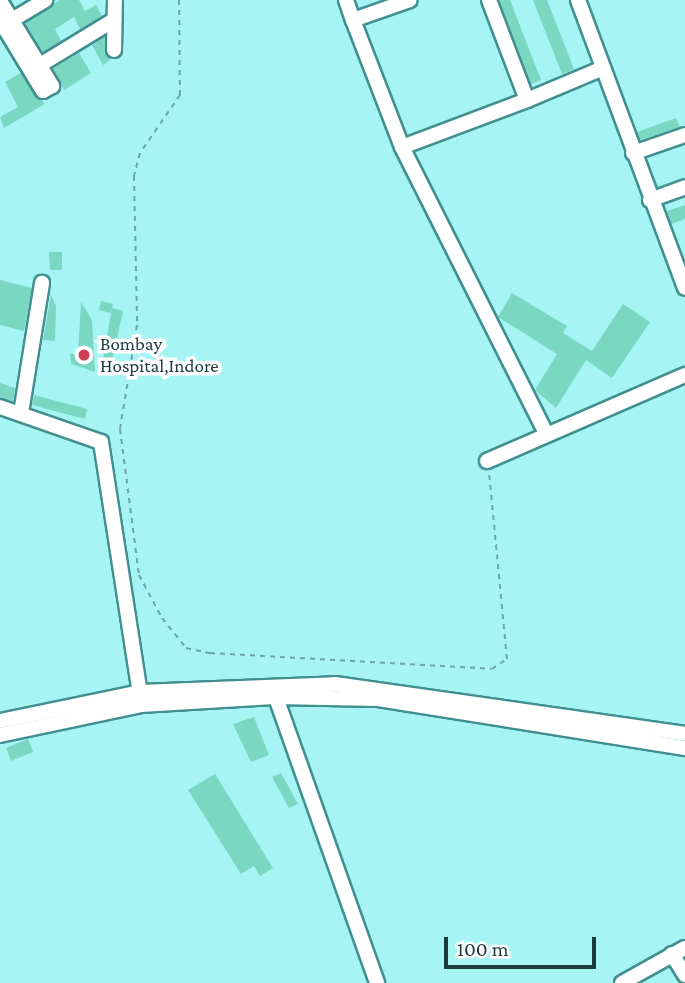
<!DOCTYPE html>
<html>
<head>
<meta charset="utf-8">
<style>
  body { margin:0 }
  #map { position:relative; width:685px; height:983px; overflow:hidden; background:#a6f4f4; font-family:"Crimson Pro",serif }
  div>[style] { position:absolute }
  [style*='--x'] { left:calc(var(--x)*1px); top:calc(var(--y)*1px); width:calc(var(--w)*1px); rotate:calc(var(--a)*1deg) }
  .building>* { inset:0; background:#7ad8c2 }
  .path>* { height:2px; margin-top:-1px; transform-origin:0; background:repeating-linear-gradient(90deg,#6ba6a6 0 5px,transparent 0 10px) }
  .roads { filter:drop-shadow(2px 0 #428f90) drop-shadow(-2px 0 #428f90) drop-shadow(0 2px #428f90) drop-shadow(0 -2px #428f90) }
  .minor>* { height:14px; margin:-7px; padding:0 7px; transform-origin:7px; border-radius:7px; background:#fff }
  .dots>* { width:19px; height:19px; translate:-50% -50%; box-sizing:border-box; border:4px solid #fff; border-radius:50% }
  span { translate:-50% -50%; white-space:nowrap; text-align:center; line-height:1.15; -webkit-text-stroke:7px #fff; paint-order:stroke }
  .poi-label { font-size:19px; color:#1b3b3c }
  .left { translate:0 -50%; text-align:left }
  .scale { position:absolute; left:444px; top:937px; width:152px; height:32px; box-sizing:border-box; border:4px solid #1b3b3c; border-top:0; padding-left:9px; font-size:21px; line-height:24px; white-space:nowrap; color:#1b3b3c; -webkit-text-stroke:5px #fff; paint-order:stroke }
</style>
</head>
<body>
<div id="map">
  <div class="building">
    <i style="clip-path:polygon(60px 0,79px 0,85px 11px,96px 5px,102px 16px,80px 29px,74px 17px,55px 29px,61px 41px,43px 52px,25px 23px)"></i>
    <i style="clip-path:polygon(499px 0,510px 0,541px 80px,531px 84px)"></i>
    <i style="clip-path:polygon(533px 0,547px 0,574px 69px,562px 74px)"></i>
    <i style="clip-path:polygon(105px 37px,110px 60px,103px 65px,92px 45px)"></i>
    <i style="clip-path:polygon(79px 53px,91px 73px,64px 90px,53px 69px)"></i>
    <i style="clip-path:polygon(21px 73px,45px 104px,4px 128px,0 117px,18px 107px,5px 82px)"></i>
    <i style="clip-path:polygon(676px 118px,680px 127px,640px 140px,637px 132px)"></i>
    <i style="clip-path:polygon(685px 205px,685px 219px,671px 224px,667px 211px)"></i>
    <i style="clip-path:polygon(49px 252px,62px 252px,62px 270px,50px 270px)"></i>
    <i style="clip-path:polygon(0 280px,32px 288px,24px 331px,0 325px)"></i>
    <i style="clip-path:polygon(512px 293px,567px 326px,563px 333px,592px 351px,623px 304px,650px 322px,612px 378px,586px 360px,556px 408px,535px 390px,557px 354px,498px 317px)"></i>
    <i style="clip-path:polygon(51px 295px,56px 306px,55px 341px,43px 340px)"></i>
    <i style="clip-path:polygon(101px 301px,113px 304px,111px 313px,99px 310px)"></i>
    <i style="clip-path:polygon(81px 302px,92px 320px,95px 372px,71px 364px,70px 354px,78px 354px)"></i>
    <i style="clip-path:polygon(112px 308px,123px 311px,109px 374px,100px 375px)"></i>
    <i style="clip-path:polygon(0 383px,15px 388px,13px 401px,0 398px)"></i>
    <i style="clip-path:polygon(34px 395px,87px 409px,85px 419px,32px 405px)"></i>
    <i style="clip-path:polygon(254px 717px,269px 755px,251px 762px,233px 724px)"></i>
    <i style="clip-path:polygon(28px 739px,33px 752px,11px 761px,6px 748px)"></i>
    <i style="clip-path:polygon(281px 773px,298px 804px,289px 808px,272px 777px)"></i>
    <i style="clip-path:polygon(215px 774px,273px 868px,260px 876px,254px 866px,241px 874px,188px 790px)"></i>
  </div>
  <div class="path">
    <i style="--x:179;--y:0;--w:95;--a:89.4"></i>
    <i style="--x:180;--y:95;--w:70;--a:124.6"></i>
    <i style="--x:140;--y:153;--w:24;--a:105"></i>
    <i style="--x:134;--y:176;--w:149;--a:88.8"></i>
    <i style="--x:137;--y:325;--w:105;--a:99.3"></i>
    <i style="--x:120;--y:429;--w:147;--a:82.6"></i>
    <i style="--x:139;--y:575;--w:49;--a:61.9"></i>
    <i style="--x:162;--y:618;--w:38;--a:51"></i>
    <i style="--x:186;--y:648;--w:25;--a:12"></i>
    <i style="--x:210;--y:653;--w:282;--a:3.2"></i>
    <i style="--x:492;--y:669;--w:18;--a:-34"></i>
    <i style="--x:507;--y:659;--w:187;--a:-95.5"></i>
  </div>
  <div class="roads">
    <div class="minor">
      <i style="--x:346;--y:0;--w:21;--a:71"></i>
      <i style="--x:353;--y:20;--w:60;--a:-19.3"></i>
      <i style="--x:489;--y:0;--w:107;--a:69.2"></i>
      <i style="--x:527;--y:100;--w:82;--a:-22.8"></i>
      <i style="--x:578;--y:0;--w:307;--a:69.6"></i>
      <i style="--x:0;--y:1;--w:100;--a:58.5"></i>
      <i style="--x:52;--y:86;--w:10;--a:151"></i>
      <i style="--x:43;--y:91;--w:83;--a:-121.2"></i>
      <i style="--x:12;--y:20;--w:39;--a:-31"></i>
      <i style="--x:353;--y:20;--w:136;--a:68.9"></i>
      <i style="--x:402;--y:147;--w:320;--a:63.3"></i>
      <i style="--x:114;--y:50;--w:50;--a:-88.9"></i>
      <i style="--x:40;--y:65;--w:87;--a:-31.3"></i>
      <i style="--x:402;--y:147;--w:134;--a:-20.6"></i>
      <i style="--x:633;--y:153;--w:55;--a:-19.1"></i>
      <i style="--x:650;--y:200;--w:37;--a:-20"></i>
      <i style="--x:0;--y:407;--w:107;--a:19.1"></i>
      <i style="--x:101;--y:442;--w:261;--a:81.2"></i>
      <i style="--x:21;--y:413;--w:132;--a:-80.8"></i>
      <i style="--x:487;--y:461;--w:216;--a:-23.5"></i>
      <i style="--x:273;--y:689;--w:312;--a:70.5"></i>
      <i style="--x:0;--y:721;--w:143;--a:-11.7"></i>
      <i style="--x:140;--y:692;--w:195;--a:-2.3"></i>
      <i style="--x:335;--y:684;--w:354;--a:8.1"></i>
      <i style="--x:0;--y:735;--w:144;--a:-12"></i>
      <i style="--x:141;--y:705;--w:133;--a:-3.4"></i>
      <i style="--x:274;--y:697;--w:104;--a:1.1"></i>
      <i style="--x:378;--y:699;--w:311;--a:9.1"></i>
      <i style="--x:672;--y:954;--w:25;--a:58"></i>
      <i style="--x:622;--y:983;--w:72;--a:-29.1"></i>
    </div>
  </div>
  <div class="dots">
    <i style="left:84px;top:355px;background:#ce3d52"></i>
  </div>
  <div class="poi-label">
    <span class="left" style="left:100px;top:355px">Bombay<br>Hospital,Indore</span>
  </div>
  <div class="scale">100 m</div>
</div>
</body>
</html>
